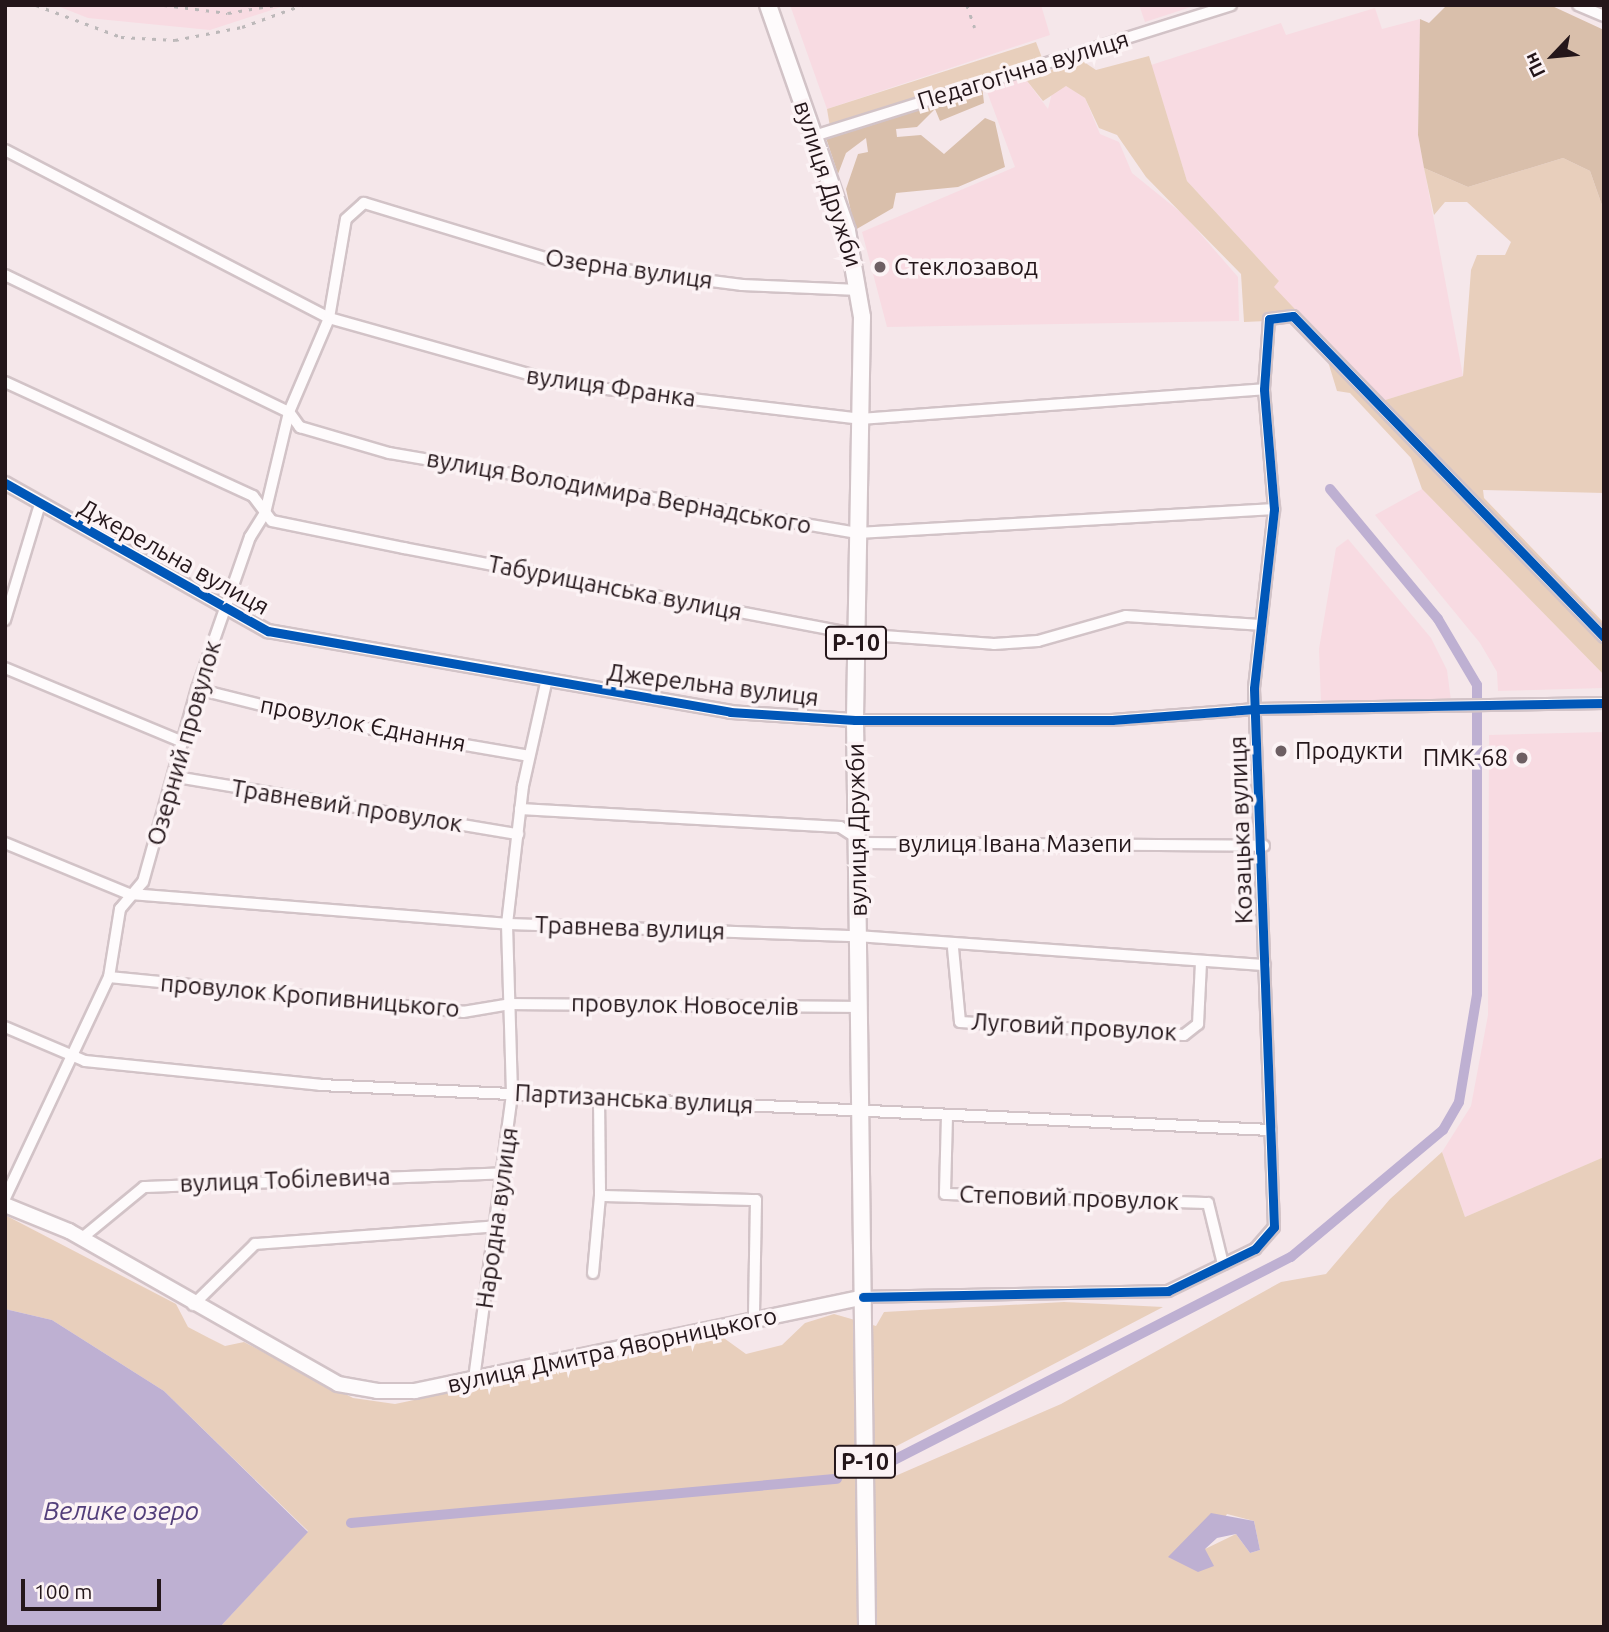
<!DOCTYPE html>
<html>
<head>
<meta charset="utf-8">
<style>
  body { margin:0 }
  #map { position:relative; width:1609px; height:1632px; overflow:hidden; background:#f5e7ea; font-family:Ubuntu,sans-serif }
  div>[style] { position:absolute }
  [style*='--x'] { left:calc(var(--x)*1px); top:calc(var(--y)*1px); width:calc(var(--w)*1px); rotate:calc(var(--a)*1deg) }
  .built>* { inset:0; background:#f8dbe2 }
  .green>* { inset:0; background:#e8cfbc }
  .forest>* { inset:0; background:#d9bfab }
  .water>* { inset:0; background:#beb0d2 }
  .canal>* { height:10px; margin:-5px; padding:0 5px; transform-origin:5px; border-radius:5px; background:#beb0d2 }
  .roads { filter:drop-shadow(2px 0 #d2c3c7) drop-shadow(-2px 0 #d2c3c7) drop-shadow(0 2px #d2c3c7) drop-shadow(0 -2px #d2c3c7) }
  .minor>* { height:10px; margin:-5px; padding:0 5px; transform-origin:5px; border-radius:5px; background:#fefbfc }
  .tertiary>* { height:12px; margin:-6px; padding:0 6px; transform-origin:6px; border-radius:6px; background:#fefbfc }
  .secondary>* { height:14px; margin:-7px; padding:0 7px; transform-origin:7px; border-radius:7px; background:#fefbfc }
  .primary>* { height:16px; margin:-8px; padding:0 8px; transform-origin:8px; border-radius:8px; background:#fefbfc }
  .rail>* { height:2.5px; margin-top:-1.25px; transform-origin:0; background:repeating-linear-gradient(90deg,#bcb8b9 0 3.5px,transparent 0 10.5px) }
  .cycleway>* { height:9px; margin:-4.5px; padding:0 4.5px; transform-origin:4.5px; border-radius:4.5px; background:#0057b8 }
  .dots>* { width:19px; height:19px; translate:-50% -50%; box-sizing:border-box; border:4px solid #fcf3f5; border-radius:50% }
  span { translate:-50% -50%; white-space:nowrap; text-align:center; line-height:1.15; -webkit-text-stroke:7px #fcf3f5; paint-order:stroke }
  .shield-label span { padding:2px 5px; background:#fcf3f5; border:2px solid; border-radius:5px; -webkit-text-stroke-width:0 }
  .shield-label { font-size:23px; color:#24161a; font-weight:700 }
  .street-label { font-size:24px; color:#24161a }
  .poi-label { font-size:24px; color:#24161a }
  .left { translate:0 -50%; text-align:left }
  .right { translate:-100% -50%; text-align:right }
  .water-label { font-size:26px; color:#523e7a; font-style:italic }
  .frame { position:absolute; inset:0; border:7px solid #24161a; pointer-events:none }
  .north { position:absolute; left:1518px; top:21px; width:70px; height:70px; -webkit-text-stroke:5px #fcf3f5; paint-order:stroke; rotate:244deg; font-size:19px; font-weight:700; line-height:28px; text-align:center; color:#24161a }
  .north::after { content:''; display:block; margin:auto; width:24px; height:32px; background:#24161a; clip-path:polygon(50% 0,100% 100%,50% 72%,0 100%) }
  .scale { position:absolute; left:21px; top:1579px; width:140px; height:32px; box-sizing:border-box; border:4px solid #24161a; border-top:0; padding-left:9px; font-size:21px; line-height:24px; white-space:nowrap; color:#24161a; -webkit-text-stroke:5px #fcf3f5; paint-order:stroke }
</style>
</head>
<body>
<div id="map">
  <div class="built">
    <i style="clip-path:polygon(55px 5px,287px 5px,210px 30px,88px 18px)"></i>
    <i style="clip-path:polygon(790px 5px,1041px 5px,1050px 35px,827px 109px)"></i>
    <i style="clip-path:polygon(1139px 5px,1197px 5px,1145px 22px)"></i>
    <i style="clip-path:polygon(1375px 8px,1382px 29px,1420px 19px,1418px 135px,1463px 376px,1382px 401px,1273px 287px,1279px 281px,1187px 181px,1151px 65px,1281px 23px,1286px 35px)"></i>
    <i style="clip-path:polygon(1024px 77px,1048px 109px,1053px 89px,1066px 86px,1085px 98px,1100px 134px,1119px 142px,1132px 173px,1184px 215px,1238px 277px,1239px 321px,887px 327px,862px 232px,1015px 167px,986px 89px)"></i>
    <i style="clip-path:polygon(1422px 489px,1604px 675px,1604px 688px,1498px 691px,1497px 672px,1480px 643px,1375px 515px)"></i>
    <i style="clip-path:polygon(1348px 539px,1431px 638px,1447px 670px,1451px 701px,1321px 702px,1319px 649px,1336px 548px)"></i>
    <i style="clip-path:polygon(1604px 732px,1604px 1157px,1465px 1217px,1442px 1152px,1471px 1106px,1488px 1015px,1489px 735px)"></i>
  </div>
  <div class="green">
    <i style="clip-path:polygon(1036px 42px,1047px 71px,1081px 60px,1096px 70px,1149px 56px,1187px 181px,1279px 281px,1274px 287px,1382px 401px,1463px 376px,1471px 270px,1477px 255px,1505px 255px,1511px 242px,1467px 202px,1445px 202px,1434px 215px,1424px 168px,1468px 187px,1563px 158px,1590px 171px,1604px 211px,1604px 493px,1483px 490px,1484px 498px,1604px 623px,1604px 675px,1422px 489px,1411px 458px,1350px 393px,1337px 391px,1326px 355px,1287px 320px,1244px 322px,1241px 274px,1146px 177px,1117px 135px,1099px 128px,1085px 98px,1066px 86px,1043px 101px,1016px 67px,830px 127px,827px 109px)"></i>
    <i style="clip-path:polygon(evenodd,1442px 1152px,1465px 1217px,1604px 1157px,1604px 1627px,220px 1627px,308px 1531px,164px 1391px,52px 1320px,5px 1309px,5px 1215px,176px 1304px,188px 1327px,209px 1338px,225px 1346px,244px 1342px,353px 1398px,395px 1404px,721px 1336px,746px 1354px,782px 1345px,805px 1323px,834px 1314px,876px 1326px,884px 1312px,1064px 1302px,1163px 1307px,889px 1450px,893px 1477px,1061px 1404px,1281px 1282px,1326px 1274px,1390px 1199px,1442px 1152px,1227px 1514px,1254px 1521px,1260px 1550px,1250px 1553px,1236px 1534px,1205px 1549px,1227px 1514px)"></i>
  </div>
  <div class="forest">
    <i style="clip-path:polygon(1447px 5px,1550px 5px,1604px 30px,1604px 211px,1590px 171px,1563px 158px,1468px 187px,1424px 168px,1418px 135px,1420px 19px,1429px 23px)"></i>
    <i style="clip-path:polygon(982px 85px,984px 103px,940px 121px,935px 109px,917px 127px,896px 129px,897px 137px,921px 135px,944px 154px,985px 118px,995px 122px,1005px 167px,958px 187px,896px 193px,893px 208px,855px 230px,846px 189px,858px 154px,868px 152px,866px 138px,846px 153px,838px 174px,826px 138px)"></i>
  </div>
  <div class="water">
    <i style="clip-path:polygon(5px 1309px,52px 1320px,164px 1391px,308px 1532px,220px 1627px,5px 1627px)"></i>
    <i style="clip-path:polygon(1211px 1513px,1254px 1521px,1260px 1550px,1250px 1553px,1236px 1534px,1217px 1538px,1205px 1549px,1214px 1566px,1198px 1572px,1168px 1557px)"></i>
  </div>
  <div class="canal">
    <i style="--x:892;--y:1461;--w:448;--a:-27.1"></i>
    <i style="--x:1291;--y:1257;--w:198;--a:-39.9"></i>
    <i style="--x:1443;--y:1130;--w:32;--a:-60"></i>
    <i style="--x:1459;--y:1102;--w:109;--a:-80.5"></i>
    <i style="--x:1477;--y:994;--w:309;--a:-90"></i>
    <i style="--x:1477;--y:685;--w:77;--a:-120.6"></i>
    <i style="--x:1438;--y:619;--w:169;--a:-129.7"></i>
    <i style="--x:351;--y:1523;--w:488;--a:-5.2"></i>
  </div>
  <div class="roads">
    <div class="minor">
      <i style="--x:1578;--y:5;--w:28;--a:23"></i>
      <i style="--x:814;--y:136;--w:437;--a:-17.4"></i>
      <i style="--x:5;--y:150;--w:365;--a:27.4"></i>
      <i style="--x:329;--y:318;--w:244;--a:15.7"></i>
      <i style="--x:564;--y:384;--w:298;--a:6.7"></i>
      <i style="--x:860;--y:419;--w:405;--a:-4.2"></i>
      <i style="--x:5;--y:275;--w:315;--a:25.8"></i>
      <i style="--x:289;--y:412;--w:19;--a:54"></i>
      <i style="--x:300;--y:427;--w:93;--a:16.3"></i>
      <i style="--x:389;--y:453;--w:476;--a:9.7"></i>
      <i style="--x:858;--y:533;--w:417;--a:-3.3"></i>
      <i style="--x:5;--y:382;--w:273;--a:24.7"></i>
      <i style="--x:253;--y:496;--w:31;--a:53"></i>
      <i style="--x:272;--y:521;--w:135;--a:11.6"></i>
      <i style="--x:404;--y:548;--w:460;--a:10.8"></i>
      <i style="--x:856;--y:634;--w:138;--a:4.1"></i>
      <i style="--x:994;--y:644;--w:44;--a:-3.9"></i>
      <i style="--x:1038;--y:641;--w:91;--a:-15.9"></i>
      <i style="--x:1126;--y:616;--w:134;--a:3.8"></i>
      <i style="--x:5;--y:620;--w:121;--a:-73.2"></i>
      <i style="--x:5;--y:668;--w:193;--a:22.6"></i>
      <i style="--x:197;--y:689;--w:132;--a:14"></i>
      <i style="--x:325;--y:721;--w:207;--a:9.7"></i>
      <i style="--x:855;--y:720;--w:257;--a:0"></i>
      <i style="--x:1112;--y:720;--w:144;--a:-4.4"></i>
      <i style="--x:1256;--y:709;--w:348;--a:-1"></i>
      <i style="--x:176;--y:777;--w:347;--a:9.5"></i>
      <i style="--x:520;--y:809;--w:321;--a:3.2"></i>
      <i style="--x:840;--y:827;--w:30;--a:33"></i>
      <i style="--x:865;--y:843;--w:399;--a:0.4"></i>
      <i style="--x:5;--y:843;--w:134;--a:22.4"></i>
      <i style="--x:129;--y:894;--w:379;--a:4.5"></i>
      <i style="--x:507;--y:924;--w:351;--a:2"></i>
      <i style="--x:858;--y:936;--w:408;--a:4.1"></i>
      <i style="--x:953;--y:948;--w:74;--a:84.6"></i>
      <i style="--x:960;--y:1022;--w:224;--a:3.3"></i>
      <i style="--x:1184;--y:1035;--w:18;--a:-38"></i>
      <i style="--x:1198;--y:1024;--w:61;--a:-87.2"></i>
      <i style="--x:109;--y:977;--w:356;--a:5.6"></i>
      <i style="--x:463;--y:1012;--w:49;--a:-9.5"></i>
      <i style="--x:511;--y:1004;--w:348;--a:0.5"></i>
      <i style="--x:5;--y:1027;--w:87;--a:23"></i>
      <i style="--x:85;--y:1061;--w:236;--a:5.8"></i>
      <i style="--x:320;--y:1085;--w:952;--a:2.71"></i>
      <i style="--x:599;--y:1097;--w:99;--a:89.4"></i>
      <i style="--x:600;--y:1196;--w:156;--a:1.5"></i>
      <i style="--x:756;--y:1200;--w:120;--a:91"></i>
      <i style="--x:947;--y:1116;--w:78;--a:91.5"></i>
      <i style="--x:945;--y:1194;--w:263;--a:2"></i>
      <i style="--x:1208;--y:1203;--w:63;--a:76.2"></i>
      <i style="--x:5;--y:1198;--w:244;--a:-64.8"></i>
      <i style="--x:109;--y:977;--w:69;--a:-80.8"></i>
      <i style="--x:120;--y:909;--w:35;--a:-50"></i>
      <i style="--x:143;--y:882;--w:200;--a:-74.4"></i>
      <i style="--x:197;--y:689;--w:161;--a:-70.8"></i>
      <i style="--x:250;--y:537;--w:28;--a:-58"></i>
      <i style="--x:265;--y:513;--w:104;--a:-76.6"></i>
      <i style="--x:289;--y:412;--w:102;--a:-66.9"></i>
      <i style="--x:329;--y:318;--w:100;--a:-80.3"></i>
      <i style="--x:346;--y:219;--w:24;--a:-42"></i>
      <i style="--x:364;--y:203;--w:200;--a:16.9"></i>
      <i style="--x:555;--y:261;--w:189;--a:7.3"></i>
      <i style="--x:742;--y:285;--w:117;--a:2.4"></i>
      <i style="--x:82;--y:1238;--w:80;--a:-39.4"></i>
      <i style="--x:144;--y:1187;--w:362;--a:-2.2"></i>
      <i style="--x:593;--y:1273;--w:77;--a:-84.8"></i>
      <i style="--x:863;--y:1297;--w:305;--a:-1.1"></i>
      <i style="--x:1168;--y:1291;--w:97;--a:-25.8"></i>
      <i style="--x:1255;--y:1249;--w:29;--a:-49"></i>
      <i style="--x:1274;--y:1227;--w:539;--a:-92.13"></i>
      <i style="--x:1254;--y:688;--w:180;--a:-83.6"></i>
      <i style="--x:1274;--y:509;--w:120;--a:-94.8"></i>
      <i style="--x:1264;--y:389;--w:70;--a:-85.9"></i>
      <i style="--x:1269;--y:319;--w:24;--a:-7"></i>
      <i style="--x:1293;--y:316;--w:447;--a:45.9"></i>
      <i style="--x:193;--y:1305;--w:87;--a:-44.5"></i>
      <i style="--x:255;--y:1244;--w:244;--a:-4.2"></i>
      <i style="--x:474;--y:1379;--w:289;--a:-82.4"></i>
      <i style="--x:512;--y:1093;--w:169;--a:-91.7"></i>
      <i style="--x:507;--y:924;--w:139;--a:-83.4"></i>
      <i style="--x:523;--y:786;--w:106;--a:-77.4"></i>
    </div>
    <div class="tertiary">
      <i style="--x:5;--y:483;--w:302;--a:29.4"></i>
      <i style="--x:268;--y:631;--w:469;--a:9.9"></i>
      <i style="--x:730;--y:712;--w:125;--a:3.7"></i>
    </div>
    <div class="secondary">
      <i style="--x:5;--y:1205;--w:69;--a:22.1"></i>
      <i style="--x:69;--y:1231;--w:309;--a:29.6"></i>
      <i style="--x:338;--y:1384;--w:40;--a:10"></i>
      <i style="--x:377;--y:1391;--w:38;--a:0"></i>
      <i style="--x:415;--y:1391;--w:458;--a:-11.8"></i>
    </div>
    <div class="primary">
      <i style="--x:768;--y:5;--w:239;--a:70.7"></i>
      <i style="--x:847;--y:231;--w:87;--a:80.1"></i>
      <i style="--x:862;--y:317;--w:403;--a:91"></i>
      <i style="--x:855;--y:720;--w:907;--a:89.24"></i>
    </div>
  </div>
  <div class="rail">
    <i style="--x:36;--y:5;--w:91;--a:20.6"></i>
    <i style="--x:121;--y:37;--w:54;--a:3.2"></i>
    <i style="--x:175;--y:40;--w:68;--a:-11"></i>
    <i style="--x:242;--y:27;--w:64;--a:-20.1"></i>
    <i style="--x:164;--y:5;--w:64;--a:7.1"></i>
    <i style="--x:228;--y:13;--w:48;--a:-9.7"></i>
    <i style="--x:967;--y:5;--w:24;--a:71"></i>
  </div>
  <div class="cycleway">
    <i style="--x:5;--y:483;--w:302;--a:29.4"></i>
    <i style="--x:268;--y:631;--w:469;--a:9.9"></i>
    <i style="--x:730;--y:712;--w:125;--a:3.7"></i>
    <i style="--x:855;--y:720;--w:257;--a:0"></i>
    <i style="--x:1112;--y:720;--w:144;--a:-4.4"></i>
    <i style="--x:1256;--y:709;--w:348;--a:-1"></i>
    <i style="--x:863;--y:1297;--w:305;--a:-1.1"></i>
    <i style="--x:1168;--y:1291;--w:97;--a:-25.8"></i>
    <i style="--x:1255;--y:1249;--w:29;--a:-49"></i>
    <i style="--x:1274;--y:1227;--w:539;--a:-92.13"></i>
    <i style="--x:1254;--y:688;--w:180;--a:-83.6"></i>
    <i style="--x:1274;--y:509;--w:120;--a:-94.8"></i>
    <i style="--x:1264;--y:389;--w:70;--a:-85.9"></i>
    <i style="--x:1269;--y:319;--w:24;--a:-7"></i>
    <i style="--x:1293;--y:316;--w:447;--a:45.9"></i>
  </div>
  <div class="dots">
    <i style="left:880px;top:267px;background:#6d5f63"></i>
    <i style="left:1281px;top:751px;background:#6d5f63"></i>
    <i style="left:1522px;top:758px;background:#6d5f63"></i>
  </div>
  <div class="shield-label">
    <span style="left:856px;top:643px">Р-10</span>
    <span style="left:865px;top:1462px">Р-10</span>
  </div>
  <div class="street-label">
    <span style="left:1023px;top:70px;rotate:-17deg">Педагогічна вулиця</span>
    <span style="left:828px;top:184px;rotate:72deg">вулиця Дружби</span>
    <span style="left:629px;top:269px;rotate:8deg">Озерна вулиця</span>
    <span style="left:611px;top:387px;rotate:8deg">вулиця Франка</span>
    <span style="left:619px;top:492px;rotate:10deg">вулиця Володимира Вернадського</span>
    <span style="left:174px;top:557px;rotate:29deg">Джерельна вулиця</span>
    <span style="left:615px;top:588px;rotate:11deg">Табурищанська вулиця</span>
    <span style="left:713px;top:685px;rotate:7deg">Джерельна вулиця</span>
    <span style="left:363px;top:724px;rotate:11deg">провулок Єднання</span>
    <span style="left:184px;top:743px;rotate:-74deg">Озерний провулок</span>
    <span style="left:347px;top:806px;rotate:9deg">Травневий провулок</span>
    <span style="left:857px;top:830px;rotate:-91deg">вулиця Дружби</span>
    <span style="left:1241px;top:830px;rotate:-92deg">Козацька вулиця</span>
    <span style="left:1015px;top:844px">вулиця Івана Мазепи</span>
    <span style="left:630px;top:928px;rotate:2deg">Травнева вулиця</span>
    <span style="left:310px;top:996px;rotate:5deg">провулок Кропивницького</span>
    <span style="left:685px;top:1005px;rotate:1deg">провулок Новоселів</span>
    <span style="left:1074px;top:1027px;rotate:3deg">Луговий провулок</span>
    <span style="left:634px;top:1099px;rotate:3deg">Партизанська вулиця</span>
    <span style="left:285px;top:1180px;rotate:-2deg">вулиця Тобілевича</span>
    <span style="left:1069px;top:1198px;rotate:2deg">Степовий провулок</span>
    <span style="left:497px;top:1218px;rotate:-82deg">Народна вулиця</span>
    <span style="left:612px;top:1350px;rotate:-12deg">вулиця Дмитра Яворницького</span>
  </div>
  <div class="poi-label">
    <span class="left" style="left:894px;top:267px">Стеклозавод</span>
    <span class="left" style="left:1295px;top:751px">Продукти</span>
    <span class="right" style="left:1508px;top:758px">ПМК-68</span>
  </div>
  <div class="water-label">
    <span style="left:121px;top:1511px">Велике озеро</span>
  </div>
  <div class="frame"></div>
  <div class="north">Пн</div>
  <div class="scale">100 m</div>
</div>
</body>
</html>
